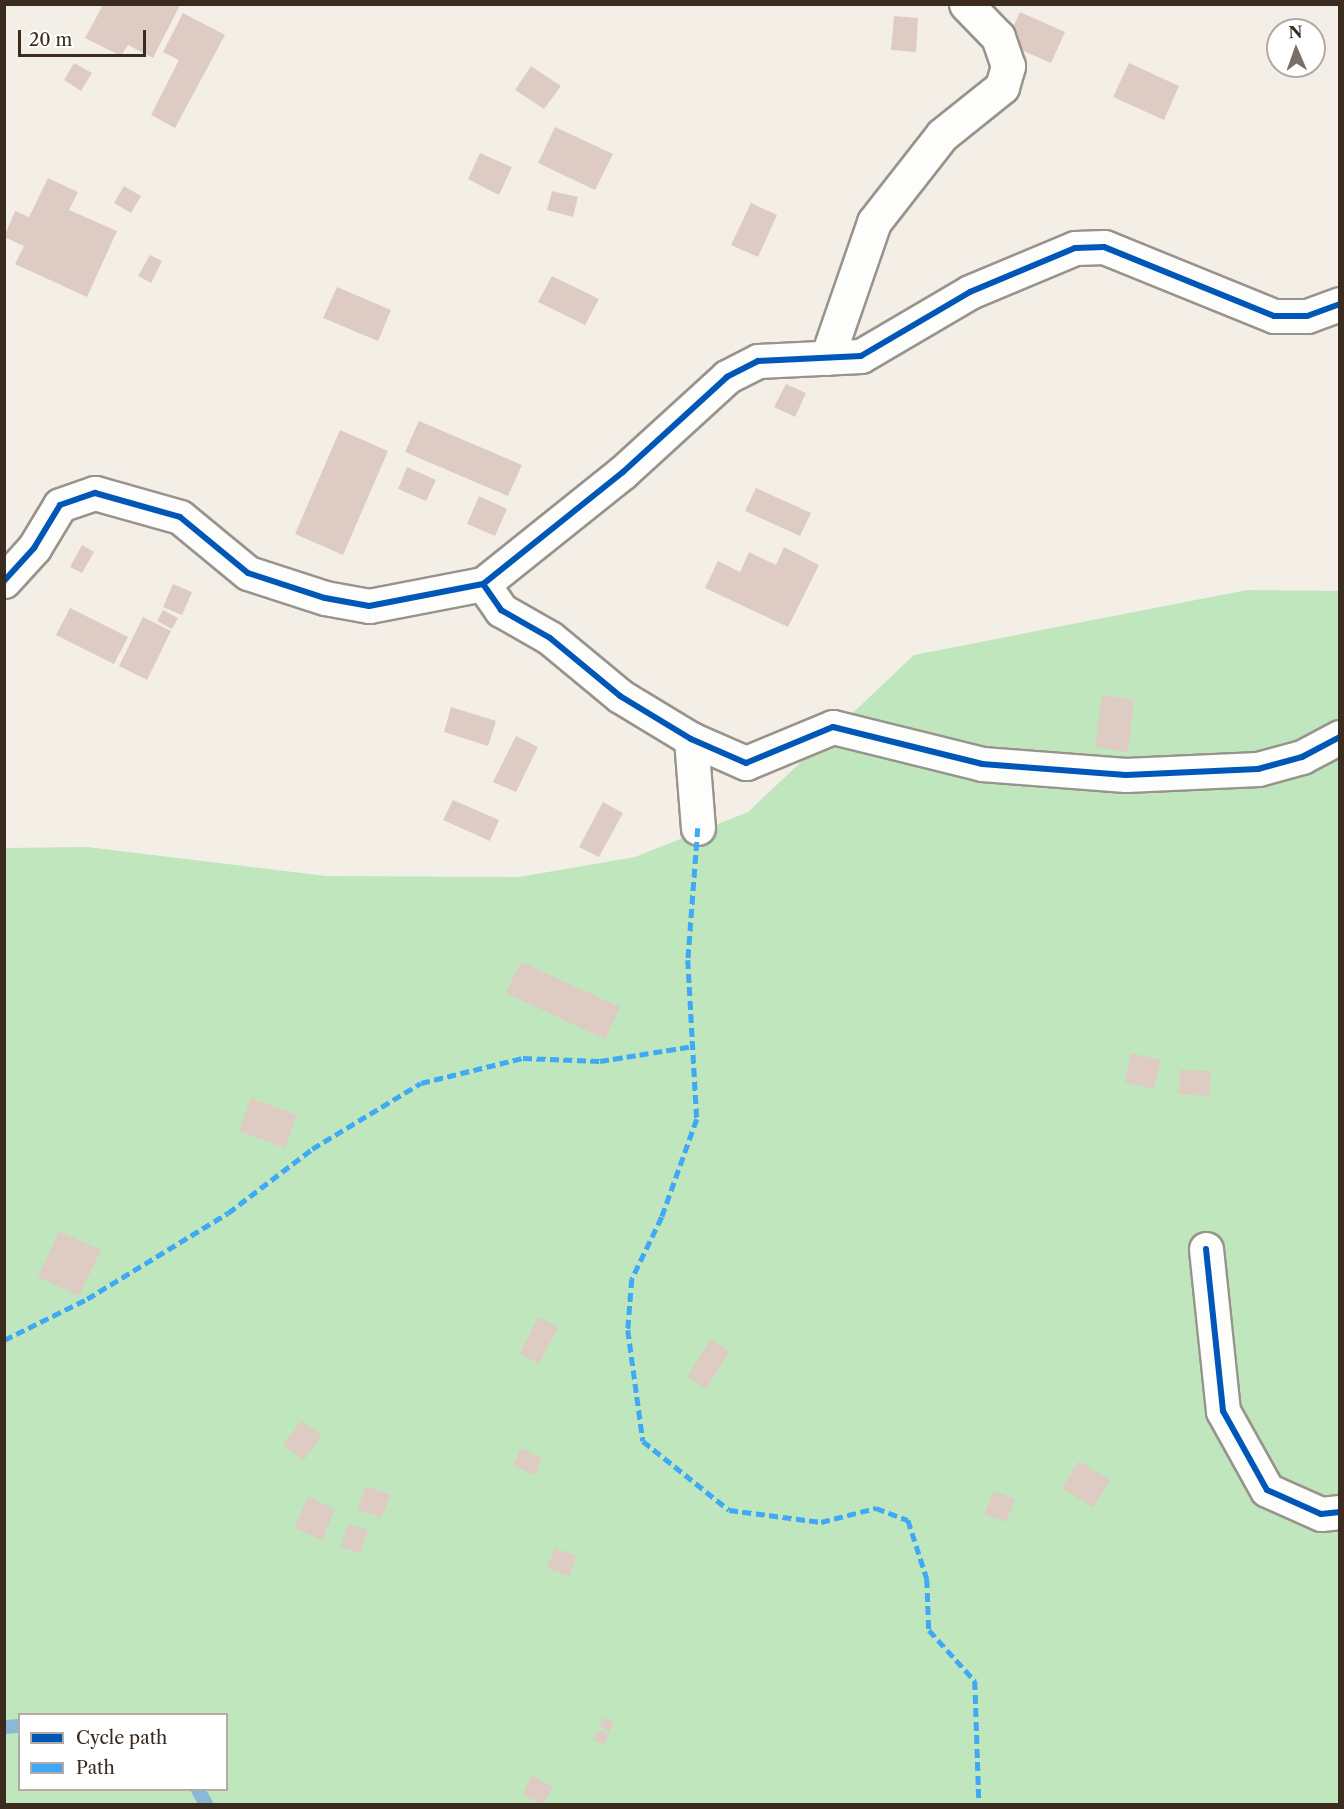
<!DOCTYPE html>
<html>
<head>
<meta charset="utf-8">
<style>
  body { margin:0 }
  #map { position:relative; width:1344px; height:1809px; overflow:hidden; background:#f3efe7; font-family:"Libre Caslon Text",serif }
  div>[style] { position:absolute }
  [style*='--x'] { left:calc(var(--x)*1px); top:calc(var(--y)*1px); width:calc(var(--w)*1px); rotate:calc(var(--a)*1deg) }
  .green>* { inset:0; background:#bfe6bd }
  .stream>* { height:14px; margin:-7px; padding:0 7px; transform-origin:7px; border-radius:7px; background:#88bad8 }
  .building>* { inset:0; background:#deccc4 }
  .roads { filter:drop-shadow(2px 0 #98948d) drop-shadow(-2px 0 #98948d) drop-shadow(0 2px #98948d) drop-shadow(0 -2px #98948d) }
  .minor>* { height:33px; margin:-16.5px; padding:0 16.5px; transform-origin:16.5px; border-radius:16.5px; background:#fdfdfb }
  .quiet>* { height:4.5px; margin-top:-2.25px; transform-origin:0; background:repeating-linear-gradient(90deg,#3fa9f5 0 9px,transparent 0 13.5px) }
  .cycleway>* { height:6px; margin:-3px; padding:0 3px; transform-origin:3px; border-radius:3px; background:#0057b8 }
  span { translate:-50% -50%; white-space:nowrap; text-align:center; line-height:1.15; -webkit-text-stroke:4.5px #fff; paint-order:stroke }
  .frame { position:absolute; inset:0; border:6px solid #3b2a1e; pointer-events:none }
  .legend { position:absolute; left:18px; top:1713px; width:210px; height:78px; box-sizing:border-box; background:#fff; border:2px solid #b1aaa5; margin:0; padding:8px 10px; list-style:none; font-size:18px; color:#3b2a1e }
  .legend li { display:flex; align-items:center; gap:12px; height:30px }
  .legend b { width:30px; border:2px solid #b1aaa5 }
  .north { position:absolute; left:1266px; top:18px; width:60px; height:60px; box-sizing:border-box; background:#fff; border:2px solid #b1aaa5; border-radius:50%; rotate:358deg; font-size:16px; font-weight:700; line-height:24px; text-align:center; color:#3b2a1e }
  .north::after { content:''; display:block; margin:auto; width:21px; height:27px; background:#7b6f64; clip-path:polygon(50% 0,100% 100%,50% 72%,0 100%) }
  .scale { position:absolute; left:18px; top:30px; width:128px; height:27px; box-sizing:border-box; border:3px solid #3b2a1e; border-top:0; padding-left:8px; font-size:18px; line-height:21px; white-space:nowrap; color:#3b2a1e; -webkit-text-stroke:4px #fff; paint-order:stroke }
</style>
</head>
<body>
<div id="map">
  <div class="green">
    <i style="clip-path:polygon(evenodd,1247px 590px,1339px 591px,1339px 1804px,5px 1804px,4px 848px,87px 847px,326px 876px,519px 877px,635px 857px,748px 812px,914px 655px,1247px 590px,20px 1714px,226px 1714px,226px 1790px,20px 1790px,20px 1714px)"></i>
  </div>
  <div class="stream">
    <i style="--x:4;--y:1727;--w:16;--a:-4"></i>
    <i style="--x:198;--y:1790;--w:16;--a:60"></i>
  </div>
  <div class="building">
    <i style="clip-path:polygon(103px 5px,180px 5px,153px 58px,128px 45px,121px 56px,85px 38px)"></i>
    <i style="clip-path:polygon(1020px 12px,1065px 32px,1051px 63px,1006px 43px)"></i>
    <i style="clip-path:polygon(183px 13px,225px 35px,175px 128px,151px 115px,179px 60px,163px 52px)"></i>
    <i style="clip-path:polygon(894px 16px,918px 18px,916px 52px,891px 50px)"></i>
    <i style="clip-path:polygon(74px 63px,92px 73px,81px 91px,64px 80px)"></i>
    <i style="clip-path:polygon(1129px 63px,1179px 86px,1164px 120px,1113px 97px)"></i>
    <i style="clip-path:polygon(531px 66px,561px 86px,544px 109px,515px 90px)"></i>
    <i style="clip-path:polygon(555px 127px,613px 154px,595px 190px,538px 163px)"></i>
    <i style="clip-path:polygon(480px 153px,512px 167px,499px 195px,468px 179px)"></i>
    <i style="clip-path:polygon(48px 178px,78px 192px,69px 210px,117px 231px,87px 297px,15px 264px,24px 246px,4px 237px,15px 211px,29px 217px)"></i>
    <i style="clip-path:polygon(124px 186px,141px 196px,131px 213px,114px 203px)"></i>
    <i style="clip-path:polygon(552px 191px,578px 197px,573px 217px,547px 210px)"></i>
    <i style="clip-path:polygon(751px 203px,777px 215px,758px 257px,731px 245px)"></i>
    <i style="clip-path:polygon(150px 255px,162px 261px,151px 283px,138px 276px)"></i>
    <i style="clip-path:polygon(552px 276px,599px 299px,585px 325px,538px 302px)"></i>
    <i style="clip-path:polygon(337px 287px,391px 310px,378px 341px,323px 318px)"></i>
    <i style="clip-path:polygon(786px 384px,806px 393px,795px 417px,774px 407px)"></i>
    <i style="clip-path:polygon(419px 421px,522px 465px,508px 496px,405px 452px)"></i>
    <i style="clip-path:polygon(340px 430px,388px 451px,343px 555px,295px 534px)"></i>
    <i style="clip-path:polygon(407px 467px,436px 480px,426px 501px,398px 489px)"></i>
    <i style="clip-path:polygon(756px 488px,811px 513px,800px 536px,745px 511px)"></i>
    <i style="clip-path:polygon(479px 496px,507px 509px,495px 536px,467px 524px)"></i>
    <i style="clip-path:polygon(82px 545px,94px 552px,82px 573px,70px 567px)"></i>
    <i style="clip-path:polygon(784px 547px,819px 565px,788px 627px,705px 588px,718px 561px,740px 572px,749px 552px,776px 565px)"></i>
    <i style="clip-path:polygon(173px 584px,192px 592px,182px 615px,163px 607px)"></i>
    <i style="clip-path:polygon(70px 608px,128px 637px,114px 664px,56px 635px)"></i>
    <i style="clip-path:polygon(163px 610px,178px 618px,172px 629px,157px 621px)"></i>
    <i style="clip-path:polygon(143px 617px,171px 631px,147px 680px,119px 666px)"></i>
    <i style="clip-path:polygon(1102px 695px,1134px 700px,1128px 752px,1095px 747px)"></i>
    <i style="clip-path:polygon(451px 707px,496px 721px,488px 746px,444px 732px)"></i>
    <i style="clip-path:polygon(516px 736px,538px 747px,516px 792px,493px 782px)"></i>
    <i style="clip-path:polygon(453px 800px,499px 820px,490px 841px,443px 820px)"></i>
    <i style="clip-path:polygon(603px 802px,623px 813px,599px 857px,579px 847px)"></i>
    <i style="clip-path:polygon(521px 962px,620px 1007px,605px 1039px,506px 993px)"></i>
    <i style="clip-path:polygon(1131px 1053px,1161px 1060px,1154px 1089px,1125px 1082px)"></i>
    <i style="clip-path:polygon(1180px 1070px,1211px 1071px,1209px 1096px,1179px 1094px)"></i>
    <i style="clip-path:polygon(251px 1098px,297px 1115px,285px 1148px,239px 1131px)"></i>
    <i style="clip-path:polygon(59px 1231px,101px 1250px,79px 1296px,38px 1277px)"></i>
    <i style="clip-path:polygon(538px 1317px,558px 1327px,539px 1364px,520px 1354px)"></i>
    <i style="clip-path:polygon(711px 1339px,730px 1351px,706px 1389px,687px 1377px)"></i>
    <i style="clip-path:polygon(301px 1421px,322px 1435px,304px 1460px,283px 1445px)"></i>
    <i style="clip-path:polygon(521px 1448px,542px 1458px,535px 1475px,513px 1466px)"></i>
    <i style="clip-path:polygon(1079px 1461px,1110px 1480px,1093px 1507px,1062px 1488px)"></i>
    <i style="clip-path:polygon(366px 1486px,391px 1495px,381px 1518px,357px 1509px)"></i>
    <i style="clip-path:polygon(994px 1491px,1015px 1499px,1006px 1522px,984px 1514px)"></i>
    <i style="clip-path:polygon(308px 1497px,335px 1509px,322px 1540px,294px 1528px)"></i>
    <i style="clip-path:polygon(348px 1524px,368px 1530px,360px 1553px,341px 1547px)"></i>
    <i style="clip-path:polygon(555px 1548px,577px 1556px,569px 1576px,547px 1568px)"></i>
    <i style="clip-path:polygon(604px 1717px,614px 1723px,609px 1732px,599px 1726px)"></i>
    <i style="clip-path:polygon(598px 1730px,609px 1734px,604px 1745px,593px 1740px)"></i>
    <i style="clip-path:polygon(532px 1775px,553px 1787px,543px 1804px,522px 1795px)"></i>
  </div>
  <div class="roads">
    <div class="minor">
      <i style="--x:1340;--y:304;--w:35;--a:160"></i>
      <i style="--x:1307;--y:316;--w:33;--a:180"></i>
      <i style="--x:1274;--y:316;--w:183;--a:-157.9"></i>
      <i style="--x:1104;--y:247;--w:29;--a:178"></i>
      <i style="--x:1075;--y:248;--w:114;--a:157.3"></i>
      <i style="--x:970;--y:292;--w:126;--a:149.6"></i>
      <i style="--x:861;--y:356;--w:103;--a:177.2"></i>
      <i style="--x:758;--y:361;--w:35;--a:153"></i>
      <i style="--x:727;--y:377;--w:141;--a:137.6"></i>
      <i style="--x:623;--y:472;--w:179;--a:141.3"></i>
      <i style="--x:483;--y:584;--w:32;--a:55"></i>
      <i style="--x:501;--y:610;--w:56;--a:29.7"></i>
      <i style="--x:550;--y:638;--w:91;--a:39.6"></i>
      <i style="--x:620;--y:696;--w:83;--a:31.2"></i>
      <i style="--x:691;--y:739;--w:60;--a:23.6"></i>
      <i style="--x:746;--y:763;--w:94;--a:-22.5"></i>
      <i style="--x:833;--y:727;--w:154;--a:13.9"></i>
      <i style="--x:982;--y:764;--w:144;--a:4.4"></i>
      <i style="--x:1126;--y:775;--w:132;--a:-2.6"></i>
      <i style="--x:1258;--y:769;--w:46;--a:-15.3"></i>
      <i style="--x:1302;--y:757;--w:43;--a:-27.8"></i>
      <i style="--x:827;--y:358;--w:144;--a:-70.9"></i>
      <i style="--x:874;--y:222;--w:110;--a:-52"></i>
      <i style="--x:942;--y:135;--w:77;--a:-38.7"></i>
      <i style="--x:1002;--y:87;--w:22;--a:-74"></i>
      <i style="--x:1008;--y:66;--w:31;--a:-109"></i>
      <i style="--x:998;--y:37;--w:46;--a:-134.1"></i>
      <i style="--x:4;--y:581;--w:45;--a:-47.7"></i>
      <i style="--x:34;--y:548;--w:50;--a:-58.8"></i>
      <i style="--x:60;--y:505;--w:37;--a:-19"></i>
      <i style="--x:95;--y:493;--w:88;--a:15.8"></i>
      <i style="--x:180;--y:517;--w:88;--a:39.5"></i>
      <i style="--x:248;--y:573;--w:81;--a:18"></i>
      <i style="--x:325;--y:598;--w:45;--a:10.3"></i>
      <i style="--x:369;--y:606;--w:116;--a:-10.9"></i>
      <i style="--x:691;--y:739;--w:89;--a:85.5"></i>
      <i style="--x:1206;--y:1249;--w:163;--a:84"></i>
      <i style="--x:1223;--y:1411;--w:90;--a:60.9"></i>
      <i style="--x:1267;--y:1490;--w:59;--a:24"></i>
      <i style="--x:1321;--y:1514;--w:19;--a:-6"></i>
    </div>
  </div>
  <div class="quiet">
    <i style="--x:698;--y:828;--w:132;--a:94.3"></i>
    <i style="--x:688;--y:960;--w:159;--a:86.8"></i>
    <i style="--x:697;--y:1119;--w:104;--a:109.7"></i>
    <i style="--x:662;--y:1217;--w:69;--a:115.8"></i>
    <i style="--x:632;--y:1279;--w:51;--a:94.5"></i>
    <i style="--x:628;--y:1330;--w:112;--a:82.3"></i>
    <i style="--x:643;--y:1441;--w:110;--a:38.7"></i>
    <i style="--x:729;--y:1510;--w:93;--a:7.4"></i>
    <i style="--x:821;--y:1522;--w:57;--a:-14.3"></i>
    <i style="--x:876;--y:1508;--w:34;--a:21"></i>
    <i style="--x:908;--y:1520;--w:62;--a:72.1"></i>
    <i style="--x:927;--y:1579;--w:51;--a:87.8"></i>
    <i style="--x:929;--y:1630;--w:69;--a:48"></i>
    <i style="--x:975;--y:1681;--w:123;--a:88.1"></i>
    <i style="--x:4;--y:1340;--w:93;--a:-26.3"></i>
    <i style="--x:87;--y:1299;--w:165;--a:-31.4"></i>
    <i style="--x:228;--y:1213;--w:106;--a:-37.3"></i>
    <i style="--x:312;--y:1149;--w:127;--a:-31.2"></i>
    <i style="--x:421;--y:1083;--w:105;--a:-13.8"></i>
    <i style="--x:523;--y:1058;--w:77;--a:2.2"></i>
    <i style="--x:600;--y:1061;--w:95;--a:-9.1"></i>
  </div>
  <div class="cycleway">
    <i style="--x:1340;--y:304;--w:35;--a:160"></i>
    <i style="--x:1307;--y:316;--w:33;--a:180"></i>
    <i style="--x:1274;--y:316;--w:183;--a:-157.9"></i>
    <i style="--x:1104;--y:247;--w:29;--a:178"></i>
    <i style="--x:1075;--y:248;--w:114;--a:157.3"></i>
    <i style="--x:970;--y:292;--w:126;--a:149.6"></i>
    <i style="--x:861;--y:356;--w:103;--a:177.2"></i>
    <i style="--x:758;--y:361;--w:35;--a:153"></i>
    <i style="--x:727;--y:377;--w:141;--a:137.6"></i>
    <i style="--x:623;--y:472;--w:179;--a:141.3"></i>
    <i style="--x:483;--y:584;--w:32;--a:55"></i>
    <i style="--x:501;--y:610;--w:56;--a:29.7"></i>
    <i style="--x:550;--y:638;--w:91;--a:39.6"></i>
    <i style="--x:620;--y:696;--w:83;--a:31.2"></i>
    <i style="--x:691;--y:739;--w:60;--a:23.6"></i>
    <i style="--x:746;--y:763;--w:94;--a:-22.5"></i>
    <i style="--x:833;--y:727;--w:154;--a:13.9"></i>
    <i style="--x:982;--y:764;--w:144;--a:4.4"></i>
    <i style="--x:1126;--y:775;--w:132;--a:-2.6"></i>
    <i style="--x:1258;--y:769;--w:46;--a:-15.3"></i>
    <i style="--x:1302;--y:757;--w:43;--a:-27.8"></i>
    <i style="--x:4;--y:581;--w:45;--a:-47.7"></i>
    <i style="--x:34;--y:548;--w:50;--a:-58.8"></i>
    <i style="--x:60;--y:505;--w:37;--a:-19"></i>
    <i style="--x:95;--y:493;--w:88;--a:15.8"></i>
    <i style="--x:180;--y:517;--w:88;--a:39.5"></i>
    <i style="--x:248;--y:573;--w:81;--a:18"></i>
    <i style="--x:325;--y:598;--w:45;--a:10.3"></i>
    <i style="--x:369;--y:606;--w:116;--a:-10.9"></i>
    <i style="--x:1206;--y:1249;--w:163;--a:84"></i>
    <i style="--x:1223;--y:1411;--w:90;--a:60.9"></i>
    <i style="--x:1267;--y:1490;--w:59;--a:24"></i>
    <i style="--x:1321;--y:1514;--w:19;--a:-6"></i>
  </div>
  <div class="frame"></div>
  <ul class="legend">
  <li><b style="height:8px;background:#0057b8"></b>Cycle path</li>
  <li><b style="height:8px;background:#3fa9f5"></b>Path</li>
  </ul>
  <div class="north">N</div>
  <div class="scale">20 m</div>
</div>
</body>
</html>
